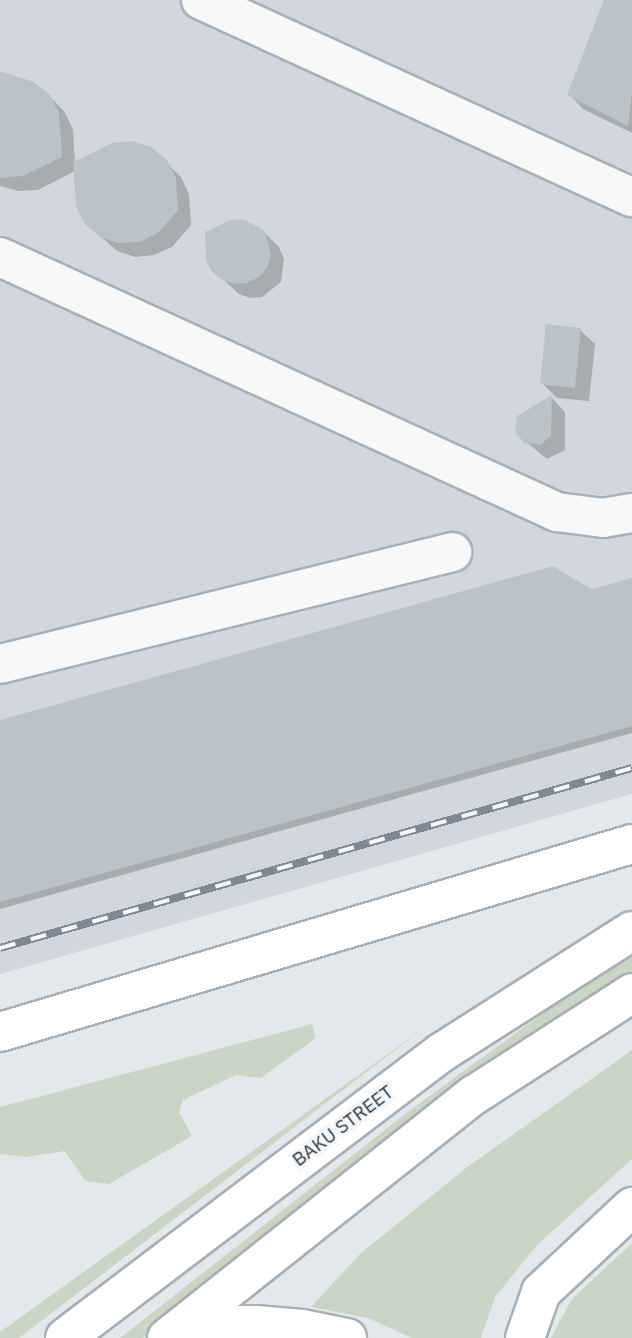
<!DOCTYPE html>
<html>
<head>
<meta charset="utf-8">
<style>
  body { margin:0 }
  #map { position:relative; width:632px; height:1338px; overflow:hidden; background:#e4e8eb; font-family:"IBM Plex Sans",sans-serif }
  div>[style] { position:absolute }
  [style*='--x'] { left:calc(var(--x)*1px); top:calc(var(--y)*1px); width:calc(var(--w)*1px); rotate:calc(var(--a)*1deg) }
  .built>* { inset:0; background:#d2d7dd }
  .green>* { inset:0; background:#cbd5c5 }
  .shadow>* { inset:0; background:#0003 }
  .building>* { inset:0; background:#bbc2c8 }
  .roads { filter:drop-shadow(2px 0 #a9b0b5) drop-shadow(-2px 0 #a9b0b5) drop-shadow(0 2px #a9b0b5) drop-shadow(0 -2px #a9b0b5) }
  .minor>* { height:38px; margin:-19px; padding:0 19px; transform-origin:19px; border-radius:19px; background:#f6f8f9 }
  .major>* { height:38px; margin:-19px; padding:0 19px; transform-origin:19px; border-radius:19px; background:#fff }
  .rail>* { height:8px; margin-top:-4px; transform-origin:0; background:repeating-linear-gradient(90deg,#f4f6f8 0 16px,#7e8994 0 32px); box-sizing:border-box; border-block:2px solid #7e8994 }
  span { translate:-50% -50%; white-space:nowrap; text-align:center; line-height:1.15; -webkit-text-stroke:7px #f4f6f8; paint-order:stroke }
  .street-label { font-size:19px; color:#2c3843 }
</style>
</head>
<body>
<div id="map">
  <div class="built">
    <i style="clip-path:polygon(0 0,632px 0,632px 794px,0 974px)"></i>
  </div>
  <div class="green">
    <i style="clip-path:polygon(632px 955px,632px 971px,478px 1080px,143px 1338px,120px 1338px,409px 1111px,580px 986px)"></i>
    <i style="clip-path:polygon(312px 1024px,316px 1038px,261px 1078px,236px 1075px,183px 1100px,179px 1112px,192px 1136px,109px 1184px,85px 1181px,65px 1151px,26px 1157px,0 1154px,0 1107px)"></i>
    <i style="clip-path:polygon(420px 1031px,19px 1338px,0 1338px,0 1332px)"></i>
    <i style="clip-path:polygon(632px 1050px,632px 1159px,537px 1245px,495px 1297px,481px 1338px,412px 1338px,368px 1318px,311px 1307px,360px 1254px,466px 1168px)"></i>
    <i style="clip-path:polygon(632px 1243px,632px 1338px,551px 1338px,572px 1299px)"></i>
  </div>
  <div class="shadow">
    <i style="clip-path:polygon(606px 0,632px 0,632px 133px,583px 109px,569px 94px)"></i>
    <i style="clip-path:polygon(0 78px,49px 96px,64px 111px,73px 129px,75px 163px,165px 162px,181px 177px,189px 194px,191px 225px,172px 247px,154px 255px,135px 257px,117px 251px,86px 223px,75px 171px,38px 190px,18px 191px,0 186px)"></i>
    <i style="clip-path:polygon(264px 232px,279px 247px,284px 259px,281px 282px,262px 297px,250px 298px,239px 294px,214px 271px)"></i>
    <i style="clip-path:polygon(580px 330px,595px 344px,589px 401px,557px 398px,542px 383px)"></i>
    <i style="clip-path:polygon(551px 397px,565px 412px,565px 450px,547px 459px,520px 437px)"></i>
    <i style="clip-path:polygon(632px 584px,632px 733px,0 909px,0 722px)"></i>
  </div>
  <div class="building">
    <i style="clip-path:polygon(604px 0,632px 0,632px 91px,628px 126px,567px 95px)"></i>
    <i style="clip-path:polygon(0 71px,34px 82px,50px 95px,59px 113px,62px 157px,23px 176px,0 178px)"></i>
    <i style="clip-path:polygon(132px 141px,151px 147px,167px 160px,176px 178px,178px 210px,158px 233px,139px 242px,119px 243px,100px 237px,85px 224px,76px 206px,73px 162px,112px 143px)"></i>
    <i style="clip-path:polygon(243px 219px,265px 231px,271px 255px,267px 268px,259px 277px,247px 283px,235px 284px,222px 280px,212px 272px,206px 260px,205px 232px,230px 220px)"></i>
    <i style="clip-path:polygon(546px 324px,581px 328px,575px 388px,540px 384px)"></i>
    <i style="clip-path:polygon(552px 395px,551px 436px,540px 445px,524px 443px,515px 431px,517px 416px)"></i>
    <i style="clip-path:polygon(553px 566px,591px 589px,632px 578px,632px 726px,0 902px,0 720px)"></i>
  </div>
  <div class="roads">
    <div class="minor">
      <i style="--x:201;--y:0;--w:474;--a:24.6"></i>
      <i style="--x:0;--y:257;--w:613;--a:24.6"></i>
      <i style="--x:557;--y:512;--w:46;--a:7.4"></i>
      <i style="--x:603;--y:518;--w:29;--a:-10"></i>
      <i style="--x:0;--y:664;--w:466;--a:-13.9"></i>
    </div>
    <div class="major">
      <i style="--x:0;--y:1032;--w:659;--a:-16.57"></i>
      <i style="--x:175;--y:1335;--w:56;--a:-10.3"></i>
      <i style="--x:230;--y:1325;--w:26;--a:0"></i>
      <i style="--x:256;--y:1325;--w:46;--a:5"></i>
      <i style="--x:302;--y:1329;--w:46;--a:11.3"></i>
      <i style="--x:65;--y:1338;--w:473;--a:-37.2"></i>
      <i style="--x:442;--y:1052;--w:225;--a:-32.5"></i>
      <i style="--x:167;--y:1338;--w:392;--a:-38.4"></i>
      <i style="--x:474;--y:1095;--w:188;--a:-32.8"></i>
      <i style="--x:525;--y:1338;--w:49;--a:-70.8"></i>
      <i style="--x:541;--y:1292;--w:125;--a:-43"></i>
    </div>
  </div>
  <div class="rail">
    <i style="--x:0;--y:948;--w:657;--a:-15.9"></i>
  </div>
  <div class="street-label">
    <span style="left:343px;top:1126px;rotate:-37deg">BAKU STREET</span>
  </div>
</div>
</body>
</html>
